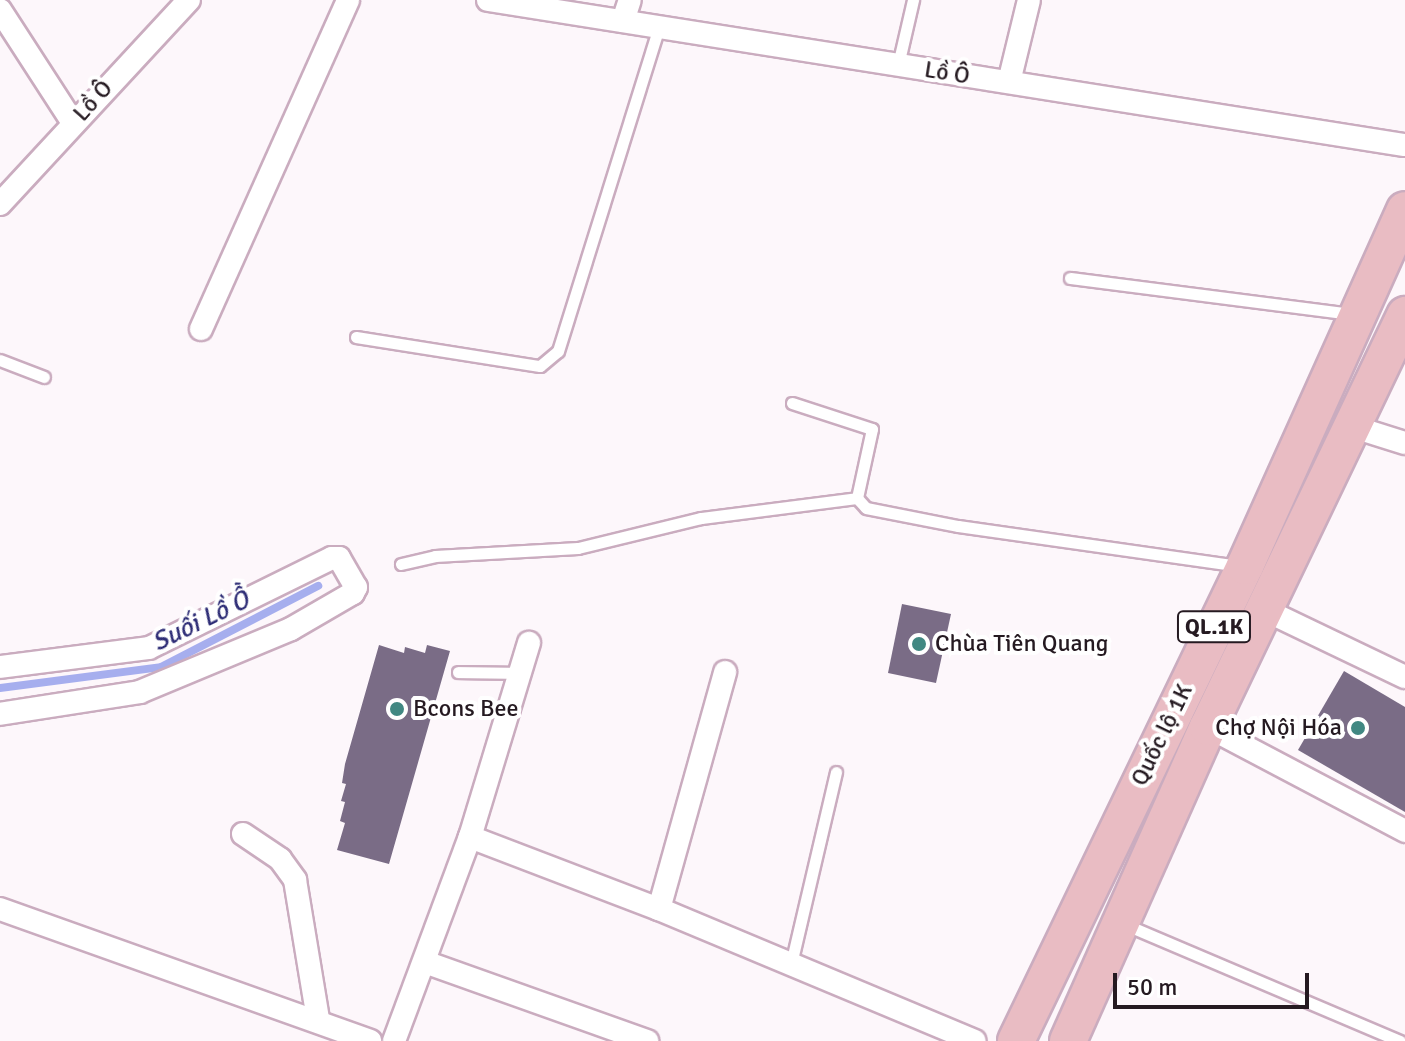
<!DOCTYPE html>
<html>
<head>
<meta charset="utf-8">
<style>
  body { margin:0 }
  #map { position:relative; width:1405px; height:1041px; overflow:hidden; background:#fdf7fb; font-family:Signika,sans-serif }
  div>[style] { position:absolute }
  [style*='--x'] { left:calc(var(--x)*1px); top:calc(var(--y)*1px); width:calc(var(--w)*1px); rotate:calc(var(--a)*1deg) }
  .stream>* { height:8px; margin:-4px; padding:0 4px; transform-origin:4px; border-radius:4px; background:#a6aeee }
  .building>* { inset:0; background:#7a6c86 }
  .roads { filter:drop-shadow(2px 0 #caacbf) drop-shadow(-2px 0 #caacbf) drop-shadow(0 2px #caacbf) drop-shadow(0 -2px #caacbf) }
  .service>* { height:11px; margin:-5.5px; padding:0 5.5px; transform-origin:5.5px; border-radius:5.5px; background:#fff }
  .minor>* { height:22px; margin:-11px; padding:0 11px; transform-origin:11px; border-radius:11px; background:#fff }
  .primary>* { height:36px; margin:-18px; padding:0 18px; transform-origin:18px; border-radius:18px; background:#e9bcc3 }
  .dots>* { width:22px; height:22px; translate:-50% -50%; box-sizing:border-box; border:4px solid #fff; border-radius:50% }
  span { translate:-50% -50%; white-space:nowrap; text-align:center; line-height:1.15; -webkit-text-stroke:8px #fff; paint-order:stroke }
  .shield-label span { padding:2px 6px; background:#fff; border:2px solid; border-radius:6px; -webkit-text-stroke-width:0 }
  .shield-label { font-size:22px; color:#251a21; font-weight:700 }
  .street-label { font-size:24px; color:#251a21 }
  .poi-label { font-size:24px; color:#251a21 }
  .left { translate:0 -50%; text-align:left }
  .right { translate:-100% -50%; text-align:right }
  .water-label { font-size:26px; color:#2e2d76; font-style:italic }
  .scale { position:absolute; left:1113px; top:973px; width:196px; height:36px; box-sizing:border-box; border:4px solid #251a21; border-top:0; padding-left:10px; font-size:24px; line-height:28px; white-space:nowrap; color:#251a21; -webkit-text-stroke:6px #fff; paint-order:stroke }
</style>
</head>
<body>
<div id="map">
  <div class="stream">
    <i style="--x:0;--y:688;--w:162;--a:-7.4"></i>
    <i style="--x:161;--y:667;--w:177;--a:-27.3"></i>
  </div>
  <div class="building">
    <i style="clip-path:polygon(902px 604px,951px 614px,936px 683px,888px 673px)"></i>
    <i style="clip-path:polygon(379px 645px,404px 653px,405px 647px,425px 653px,427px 645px,450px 651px,389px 864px,337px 850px,345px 823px,340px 821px,345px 802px,341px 801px,346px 784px,342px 783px,345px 764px)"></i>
    <i style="clip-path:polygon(1344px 671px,1405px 707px,1405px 812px,1298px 750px)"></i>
  </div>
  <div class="roads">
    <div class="service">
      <i style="--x:898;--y:65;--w:67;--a:-77"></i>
      <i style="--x:1070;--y:278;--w:284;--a:7.3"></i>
      <i style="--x:356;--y:337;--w:186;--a:9"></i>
      <i style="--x:540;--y:366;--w:23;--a:-40"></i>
      <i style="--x:558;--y:351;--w:339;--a:-72.7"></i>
      <i style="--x:0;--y:360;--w:47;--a:21.1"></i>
      <i style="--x:792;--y:403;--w:84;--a:18"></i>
      <i style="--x:872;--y:429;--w:71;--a:102.3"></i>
      <i style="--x:857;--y:498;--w:13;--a:48"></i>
      <i style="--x:866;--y:508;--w:94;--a:11.1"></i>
      <i style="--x:958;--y:526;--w:285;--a:8.1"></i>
      <i style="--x:401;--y:564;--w:35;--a:-13"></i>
      <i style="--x:435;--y:556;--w:143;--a:-3.2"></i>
      <i style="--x:578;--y:548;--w:127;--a:-13.7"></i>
      <i style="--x:701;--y:518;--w:157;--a:-7.3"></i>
      <i style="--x:458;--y:672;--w:62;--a:0.9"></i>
      <i style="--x:1124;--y:924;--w:300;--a:23"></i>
      <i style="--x:791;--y:964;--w:197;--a:-76.8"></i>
    </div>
    <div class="minor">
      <i style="--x:488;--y:0;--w:928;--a:8.99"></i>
      <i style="--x:0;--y:10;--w:135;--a:57.1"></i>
      <i style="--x:623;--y:21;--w:22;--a:-72"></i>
      <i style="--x:1009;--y:82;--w:84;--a:-76.3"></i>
      <i style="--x:0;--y:204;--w:278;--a:-47.2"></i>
      <i style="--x:201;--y:329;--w:360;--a:-65.9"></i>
      <i style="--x:1354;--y:427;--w:53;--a:17.4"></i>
      <i style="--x:1265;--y:610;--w:155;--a:25.6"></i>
      <i style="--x:0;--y:667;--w:150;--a:-7.3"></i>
      <i style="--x:149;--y:648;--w:204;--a:-26.2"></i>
      <i style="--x:332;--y:558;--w:7;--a:0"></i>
      <i style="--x:339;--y:558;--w:34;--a:60"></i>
      <i style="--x:356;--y:587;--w:7;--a:117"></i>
      <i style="--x:353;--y:593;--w:72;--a:149.9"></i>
      <i style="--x:291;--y:629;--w:164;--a:157.4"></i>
      <i style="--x:140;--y:692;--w:142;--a:171.1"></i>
      <i style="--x:1208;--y:727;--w:223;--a:27.8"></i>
      <i style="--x:243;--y:834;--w:45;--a:34"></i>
      <i style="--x:280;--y:859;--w:26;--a:54"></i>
      <i style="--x:295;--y:880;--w:141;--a:80.6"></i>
      <i style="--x:470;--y:837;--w:202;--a:20.9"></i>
      <i style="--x:659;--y:909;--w:342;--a:22.7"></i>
      <i style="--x:0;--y:909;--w:393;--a:19.6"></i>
      <i style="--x:659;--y:909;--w:246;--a:-74.4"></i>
      <i style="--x:425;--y:962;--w:236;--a:19.6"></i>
      <i style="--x:394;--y:1041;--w:218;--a:-69.6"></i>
      <i style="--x:470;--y:837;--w:203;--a:-73.1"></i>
    </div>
    <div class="primary">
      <i style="--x:1016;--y:1041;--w:527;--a:-64.26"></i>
      <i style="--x:1245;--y:566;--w:390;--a:-65.8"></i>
      <i style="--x:1068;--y:1041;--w:344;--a:-66"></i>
      <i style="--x:1208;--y:727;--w:457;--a:-64.4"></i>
    </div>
  </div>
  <div class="dots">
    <i style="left:919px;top:644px;background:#418882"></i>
    <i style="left:397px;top:709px;background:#418882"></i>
    <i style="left:1358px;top:728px;background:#418882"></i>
  </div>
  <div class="shield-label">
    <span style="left:1214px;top:627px">QL.1K</span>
  </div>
  <div class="street-label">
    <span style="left:947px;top:73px;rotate:9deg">Lồ Ô</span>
    <span style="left:93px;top:101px;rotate:-48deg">Lồ Ô</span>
    <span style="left:1162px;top:735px;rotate:-64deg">Quốc lộ 1K</span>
  </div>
  <div class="poi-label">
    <span class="left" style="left:935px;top:644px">Chùa Tiên Quang</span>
    <span class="left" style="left:413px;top:709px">Bcons Bee</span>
    <span class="right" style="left:1342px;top:728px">Chợ Nội Hóa</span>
  </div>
  <div class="water-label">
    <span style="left:201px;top:622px;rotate:-26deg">Suối Lồ Ồ</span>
  </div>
  <div class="scale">50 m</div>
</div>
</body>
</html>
